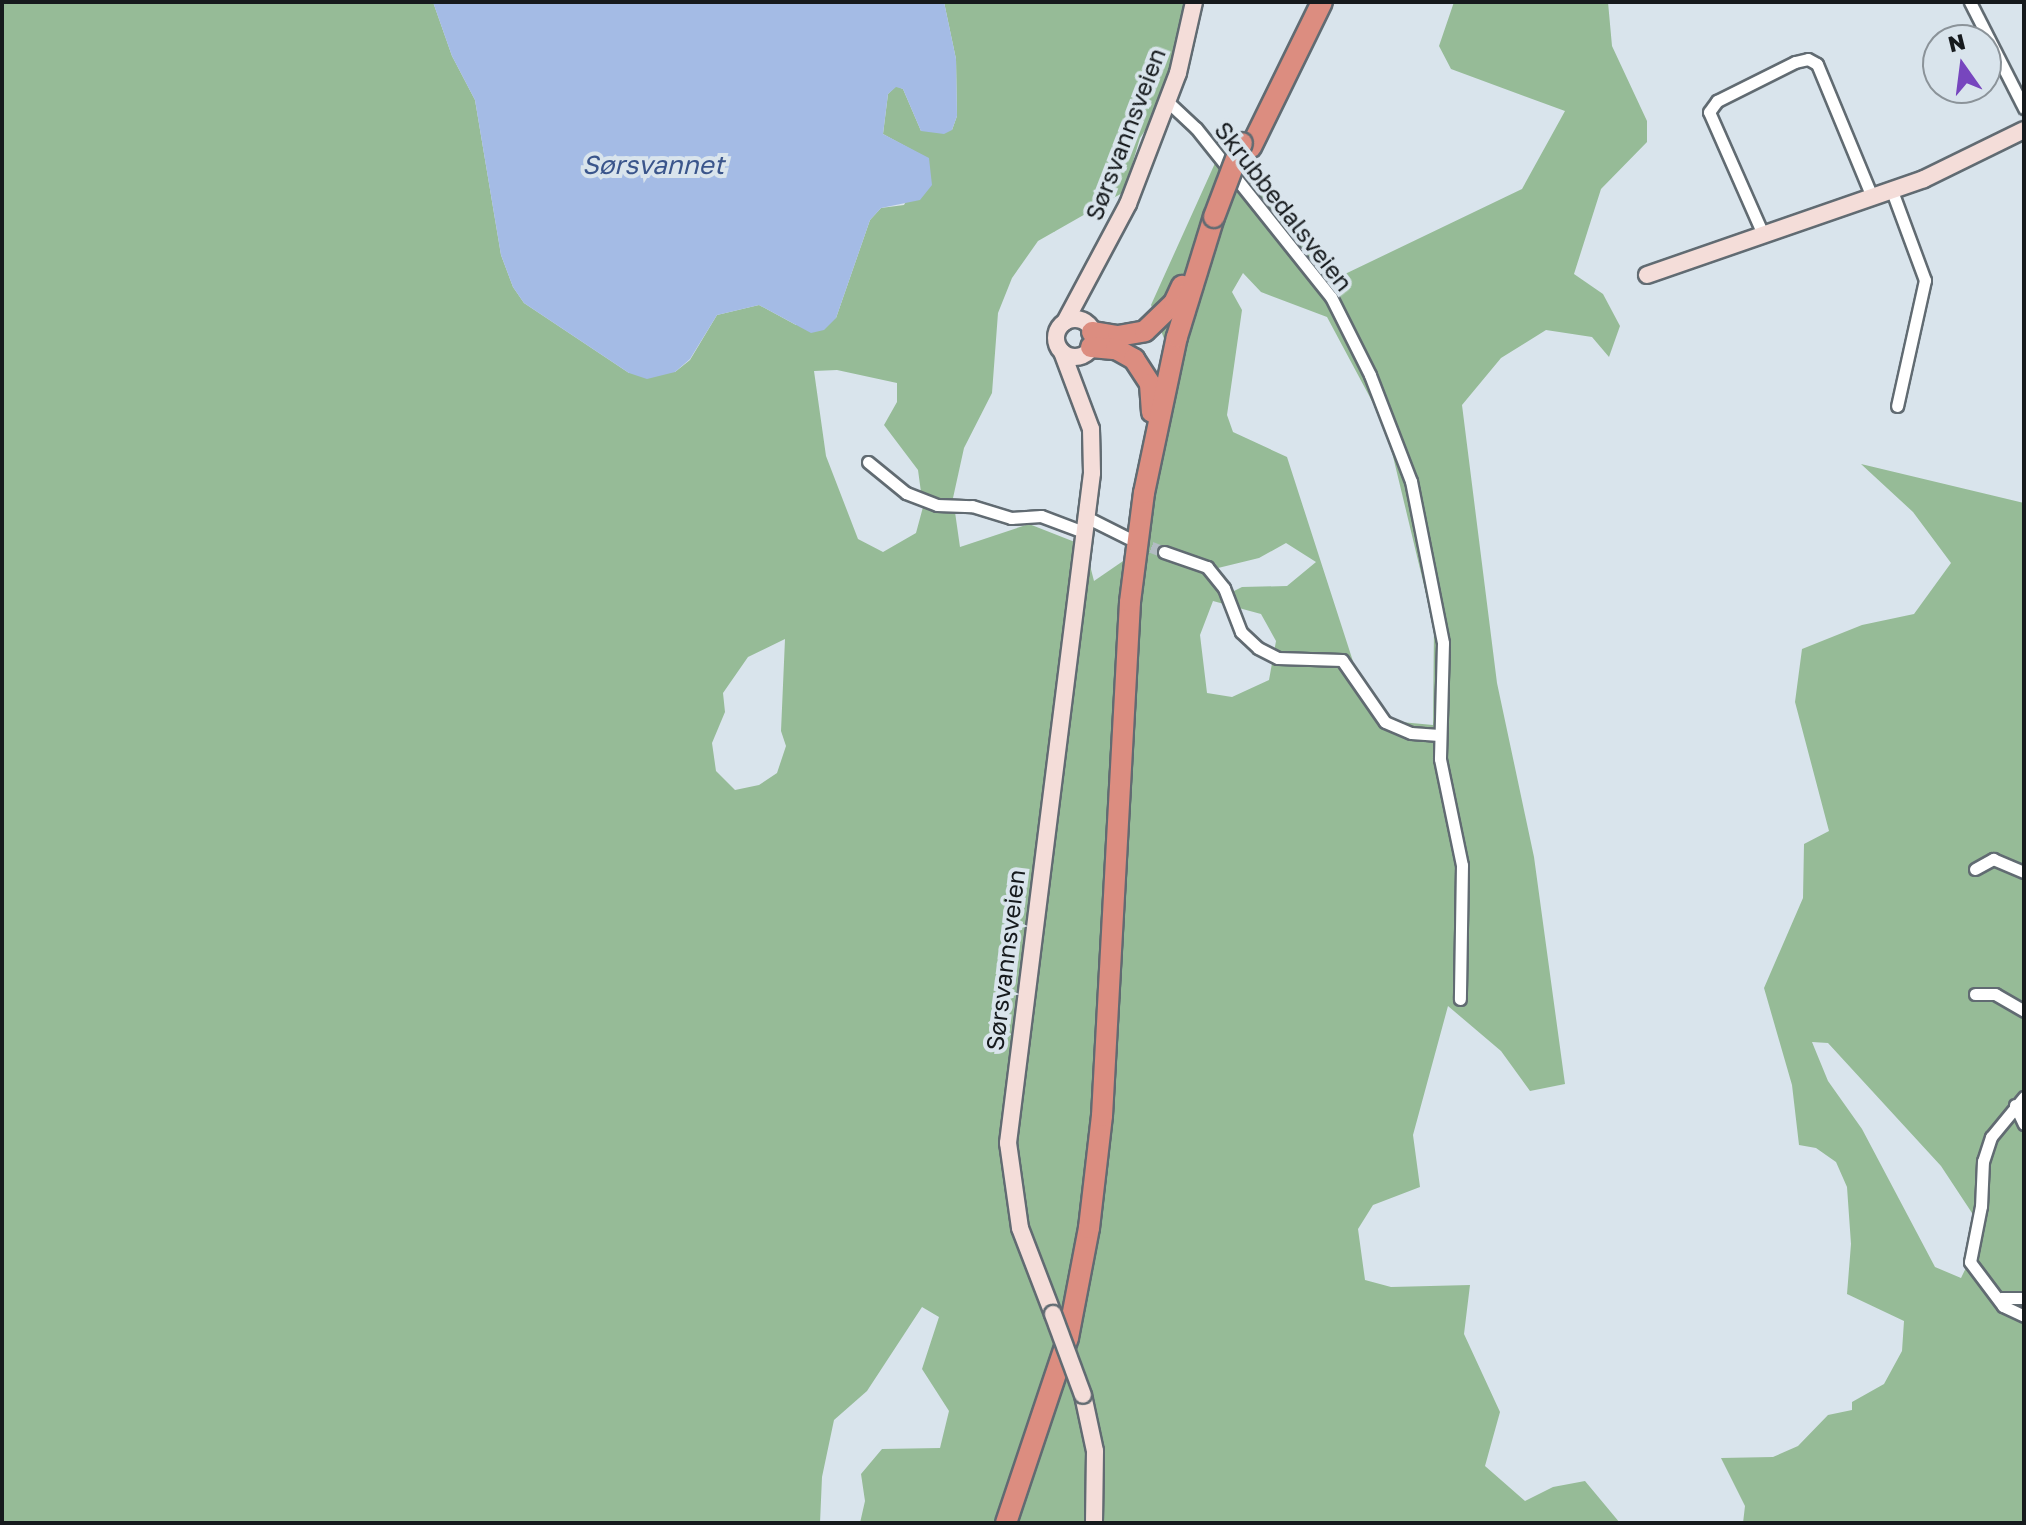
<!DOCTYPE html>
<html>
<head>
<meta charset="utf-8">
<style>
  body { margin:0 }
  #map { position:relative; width:2026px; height:1525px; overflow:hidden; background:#d9e4ec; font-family:"Golos Text",sans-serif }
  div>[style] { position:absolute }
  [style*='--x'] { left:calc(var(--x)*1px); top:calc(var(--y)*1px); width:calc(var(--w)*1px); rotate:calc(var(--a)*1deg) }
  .forest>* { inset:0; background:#96bb97 }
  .water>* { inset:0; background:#a4bbe5 }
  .street-tunnel>* { height:11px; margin-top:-5.5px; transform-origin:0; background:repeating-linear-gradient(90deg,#b2bcc3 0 11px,transparent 0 16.5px) }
  .roads { filter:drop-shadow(2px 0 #616b72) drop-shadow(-2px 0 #616b72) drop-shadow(0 2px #616b72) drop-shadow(0 -2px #616b72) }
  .street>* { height:11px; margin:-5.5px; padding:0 5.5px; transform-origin:5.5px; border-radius:5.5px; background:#fff }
  .secondary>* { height:16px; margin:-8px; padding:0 8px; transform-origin:8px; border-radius:8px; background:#f4ddd9 }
  .secondary>.ring { margin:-8px; padding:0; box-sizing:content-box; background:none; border:16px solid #f4ddd9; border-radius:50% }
  .highway>* { height:20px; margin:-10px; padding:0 10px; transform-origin:10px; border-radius:10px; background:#dc8d80 }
  .bridges { filter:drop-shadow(2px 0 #616b72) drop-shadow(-2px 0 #616b72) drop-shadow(0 2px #616b72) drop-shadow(0 -2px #616b72) }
  .secondary-bridge>* { height:16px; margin:-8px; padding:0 8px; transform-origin:8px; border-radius:8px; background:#f4ddd9 }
  .highway-bridge>* { height:20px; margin:-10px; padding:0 10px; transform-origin:10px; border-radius:10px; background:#dc8d80 }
  span { translate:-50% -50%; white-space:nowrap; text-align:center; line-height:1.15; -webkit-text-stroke:8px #d9e4ec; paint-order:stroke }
  .street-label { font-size:24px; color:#161a1d }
  .water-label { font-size:26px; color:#3a558b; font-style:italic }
  .frame { position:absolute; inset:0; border:4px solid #161a1d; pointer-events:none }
  .north { position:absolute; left:1922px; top:24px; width:80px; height:80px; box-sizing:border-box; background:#d9e4ec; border:2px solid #8b9399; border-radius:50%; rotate:346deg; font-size:22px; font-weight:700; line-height:32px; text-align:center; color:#161a1d }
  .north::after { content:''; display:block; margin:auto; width:28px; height:36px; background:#7746be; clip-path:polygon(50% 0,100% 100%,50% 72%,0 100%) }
</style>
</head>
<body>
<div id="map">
  <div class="forest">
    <i style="clip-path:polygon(evenodd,2px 2px,433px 2px,452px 56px,475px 100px,501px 255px,513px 287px,524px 303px,629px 373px,675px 372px,690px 360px,717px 315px,759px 305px,796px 325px,836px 318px,870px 220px,881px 208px,904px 205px,929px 159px,883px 134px,888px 94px,896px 86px,903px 89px,921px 131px,952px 130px,957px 116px,956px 59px,944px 2px,1190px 2px,1177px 83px,1140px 138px,1124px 192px,1038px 241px,1012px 278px,998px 313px,992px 393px,964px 448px,953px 498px,960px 547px,1029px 524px,1085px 546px,1094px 581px,1126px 559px,1170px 354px,1151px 305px,1225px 141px,1345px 274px,1522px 189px,1565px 111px,1451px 69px,1439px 46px,1454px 2px,1608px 2px,1612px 46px,1647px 121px,1647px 142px,1601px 189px,1574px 274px,1603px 294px,1620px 326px,1609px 357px,1592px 337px,1546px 330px,1501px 358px,1462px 405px,1497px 683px,1534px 857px,1565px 1084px,1530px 1091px,1501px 1051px,1448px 1006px,1413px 1135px,1420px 1187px,1373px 1205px,1358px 1229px,1365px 1280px,1391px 1287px,1470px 1285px,1464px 1334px,1500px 1412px,1485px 1466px,1525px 1501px,1553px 1487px,1585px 1481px,1620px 1523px,860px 1523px,865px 1501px,861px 1474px,882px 1449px,940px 1448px,949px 1411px,922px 1369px,939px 1317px,922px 1307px,867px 1391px,834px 1420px,822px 1477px,820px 1523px,2px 1523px,2px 2px,1243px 273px,1261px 292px,1327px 317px,1373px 403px,1391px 448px,1434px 627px,1433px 725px,1390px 721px,1360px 683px,1287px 457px,1233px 432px,1227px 415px,1242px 310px,1232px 292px,1243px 273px,2px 2px,837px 370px,897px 383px,897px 402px,884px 425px,918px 470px,923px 507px,916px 533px,883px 552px,858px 539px,826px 456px,814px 371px,837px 370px,2px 2px,1286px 543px,1316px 562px,1287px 586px,1242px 587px,1224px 596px,1218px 568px,1259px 558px,1286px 543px,2px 2px,1213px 601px,1261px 614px,1276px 641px,1269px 680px,1232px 697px,1207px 693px,1200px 635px,1213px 601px,2px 2px,785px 639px,781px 731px,786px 746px,777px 773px,759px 785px,735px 790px,716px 771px,712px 743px,725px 712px,723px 693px,748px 657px,785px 639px)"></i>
    <i style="clip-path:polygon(evenodd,1861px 464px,2024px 503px,2024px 1523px,1743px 1523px,1745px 1506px,1721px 1458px,1773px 1457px,1798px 1446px,1828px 1415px,1852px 1410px,1852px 1402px,1884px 1384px,1902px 1351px,1904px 1321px,1847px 1294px,1851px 1244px,1847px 1187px,1836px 1162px,1816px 1148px,1799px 1145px,1792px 1085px,1764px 988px,1803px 898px,1804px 844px,1829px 831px,1795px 702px,1802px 649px,1862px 625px,1914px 614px,1951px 563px,1913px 512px,1861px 464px,1812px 1042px,1828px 1043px,1941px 1166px,1972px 1213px,1979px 1241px,1961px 1278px,1935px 1267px,1862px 1129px,1828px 1081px,1812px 1042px)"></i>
  </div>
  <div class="water">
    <i style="clip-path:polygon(433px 2px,944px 2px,956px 59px,957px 116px,952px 130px,944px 134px,921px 131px,903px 89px,896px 87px,888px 94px,883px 134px,929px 158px,932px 185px,920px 200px,881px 208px,870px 220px,836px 318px,824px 330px,811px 333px,759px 305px,717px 315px,690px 359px,675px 372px,647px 379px,629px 373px,524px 303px,513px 287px,501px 255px,475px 100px,452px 56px)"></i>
  </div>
  <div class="street-tunnel">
    <i style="--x:1136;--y:541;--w:30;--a:21"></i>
  </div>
  <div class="roads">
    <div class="street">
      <i style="--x:1970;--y:2;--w:119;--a:63"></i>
      <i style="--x:1168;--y:102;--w:38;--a:43"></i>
      <i style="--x:1196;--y:128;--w:216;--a:51.4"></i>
      <i style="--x:1331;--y:297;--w:87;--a:63.4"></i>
      <i style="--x:1370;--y:375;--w:114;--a:68.9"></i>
      <i style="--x:1411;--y:481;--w:165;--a:78.8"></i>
      <i style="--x:1443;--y:643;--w:116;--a:91.5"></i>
      <i style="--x:1440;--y:759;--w:108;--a:78.3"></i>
      <i style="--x:1462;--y:865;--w:134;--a:90.9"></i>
      <i style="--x:1892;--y:191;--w:95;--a:69.7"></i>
      <i style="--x:1925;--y:280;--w:129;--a:102.5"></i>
      <i style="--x:1762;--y:232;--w:131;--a:-113.8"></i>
      <i style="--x:1709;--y:112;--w:14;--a:-54"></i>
      <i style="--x:1717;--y:101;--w:87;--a:-26.6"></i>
      <i style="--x:1795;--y:62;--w:13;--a:-13"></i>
      <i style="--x:1808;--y:59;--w:10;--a:29"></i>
      <i style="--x:1817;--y:64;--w:144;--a:67.5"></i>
      <i style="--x:868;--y:462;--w:49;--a:39.2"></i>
      <i style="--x:906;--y:493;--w:33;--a:21"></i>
      <i style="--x:937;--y:505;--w:35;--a:2"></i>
      <i style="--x:972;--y:506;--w:41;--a:17.1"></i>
      <i style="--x:1011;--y:518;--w:30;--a:-4"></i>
      <i style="--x:1041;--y:516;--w:48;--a:20.7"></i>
      <i style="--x:1088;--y:518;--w:45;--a:26.6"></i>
      <i style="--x:1164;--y:552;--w:46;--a:19.2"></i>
      <i style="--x:1207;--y:567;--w:27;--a:51"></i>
      <i style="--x:1224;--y:588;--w:47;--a:68.9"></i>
      <i style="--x:1241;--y:632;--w:23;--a:43"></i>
      <i style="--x:1258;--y:648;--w:22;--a:27"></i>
      <i style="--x:1278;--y:658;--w:64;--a:1.8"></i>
      <i style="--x:1342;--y:660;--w:75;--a:55.3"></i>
      <i style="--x:1385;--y:722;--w:28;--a:23"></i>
      <i style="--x:1411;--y:733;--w:28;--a:4"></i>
      <i style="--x:1975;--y:869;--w:21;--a:-29"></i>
      <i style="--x:1993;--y:859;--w:34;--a:23"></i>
      <i style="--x:1975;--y:994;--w:20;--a:0"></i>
      <i style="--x:1995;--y:994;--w:34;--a:30"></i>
      <i style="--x:2024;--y:1097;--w:52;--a:129.5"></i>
      <i style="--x:1991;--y:1137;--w:25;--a:108"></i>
      <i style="--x:1983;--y:1161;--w:45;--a:92.5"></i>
      <i style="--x:1981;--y:1206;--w:57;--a:101.1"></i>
      <i style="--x:1970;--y:1262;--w:55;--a:53.1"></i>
      <i style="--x:2003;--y:1306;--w:23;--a:25"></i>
      <i style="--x:2015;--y:1105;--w:21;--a:65"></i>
      <i style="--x:2001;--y:1298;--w:23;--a:0"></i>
    </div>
    <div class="secondary">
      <i style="--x:1647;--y:275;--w:293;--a:-19.1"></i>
      <i style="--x:1924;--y:179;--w:111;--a:-26.1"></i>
      <i class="ring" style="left:1056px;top:319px;width:22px;height:22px"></i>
      <i style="--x:1065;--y:322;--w:134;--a:-61.9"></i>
      <i style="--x:1128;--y:204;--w:140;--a:-69.1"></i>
      <i style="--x:1178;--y:73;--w:73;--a:-77.3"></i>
      <i style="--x:1053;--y:1314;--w:92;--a:-111"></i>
      <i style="--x:1020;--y:1228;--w:86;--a:-98"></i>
      <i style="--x:1008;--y:1143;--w:675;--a:-82.85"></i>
      <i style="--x:1092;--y:473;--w:44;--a:-91.3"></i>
      <i style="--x:1091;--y:429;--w:82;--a:-110.6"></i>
      <i style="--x:1083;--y:1395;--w:57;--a:77.9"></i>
      <i style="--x:1095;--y:1451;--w:72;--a:90.8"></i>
    </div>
    <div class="highway">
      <i style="--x:1251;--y:147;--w:161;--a:-63.9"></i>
      <i style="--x:1092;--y:332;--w:26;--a:9"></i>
      <i style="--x:1118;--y:336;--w:27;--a:-10"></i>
      <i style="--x:1145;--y:331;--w:40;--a:-44"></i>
      <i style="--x:1174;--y:303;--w:19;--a:-65"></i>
      <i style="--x:1091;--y:347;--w:25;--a:5"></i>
      <i style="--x:1116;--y:349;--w:21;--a:29"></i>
      <i style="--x:1134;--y:359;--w:30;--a:57"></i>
      <i style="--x:1150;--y:384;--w:28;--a:86"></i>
      <i style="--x:1006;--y:1523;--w:195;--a:-71.5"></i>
      <i style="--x:1068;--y:1338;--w:112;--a:-79.2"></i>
      <i style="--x:1089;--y:1228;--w:113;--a:-83.4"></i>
      <i style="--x:1102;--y:1116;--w:515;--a:-86.88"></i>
      <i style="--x:1130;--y:602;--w:110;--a:-82.7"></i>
      <i style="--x:1144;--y:493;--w:159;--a:-78.1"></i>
      <i style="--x:1177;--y:337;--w:126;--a:-72.9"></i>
    </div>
  </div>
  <div class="bridges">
    <div class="secondary-bridge">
      <i style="--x:1053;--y:1314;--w:86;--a:69.7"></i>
    </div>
    <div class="highway-bridge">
      <i style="--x:1214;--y:217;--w:79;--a:-69.3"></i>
    </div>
  </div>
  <div class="street-label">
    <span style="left:1125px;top:134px;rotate:-69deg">Sørsvannsveien</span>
    <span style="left:1284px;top:206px;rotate:52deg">Skrubbedalsveien</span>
    <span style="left:1005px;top:960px;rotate:-83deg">Sørsvannsveien</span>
  </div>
  <div class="water-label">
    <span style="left:653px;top:165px">Sørsvannet</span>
  </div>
  <div class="frame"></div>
  <div class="north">N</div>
</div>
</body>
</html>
